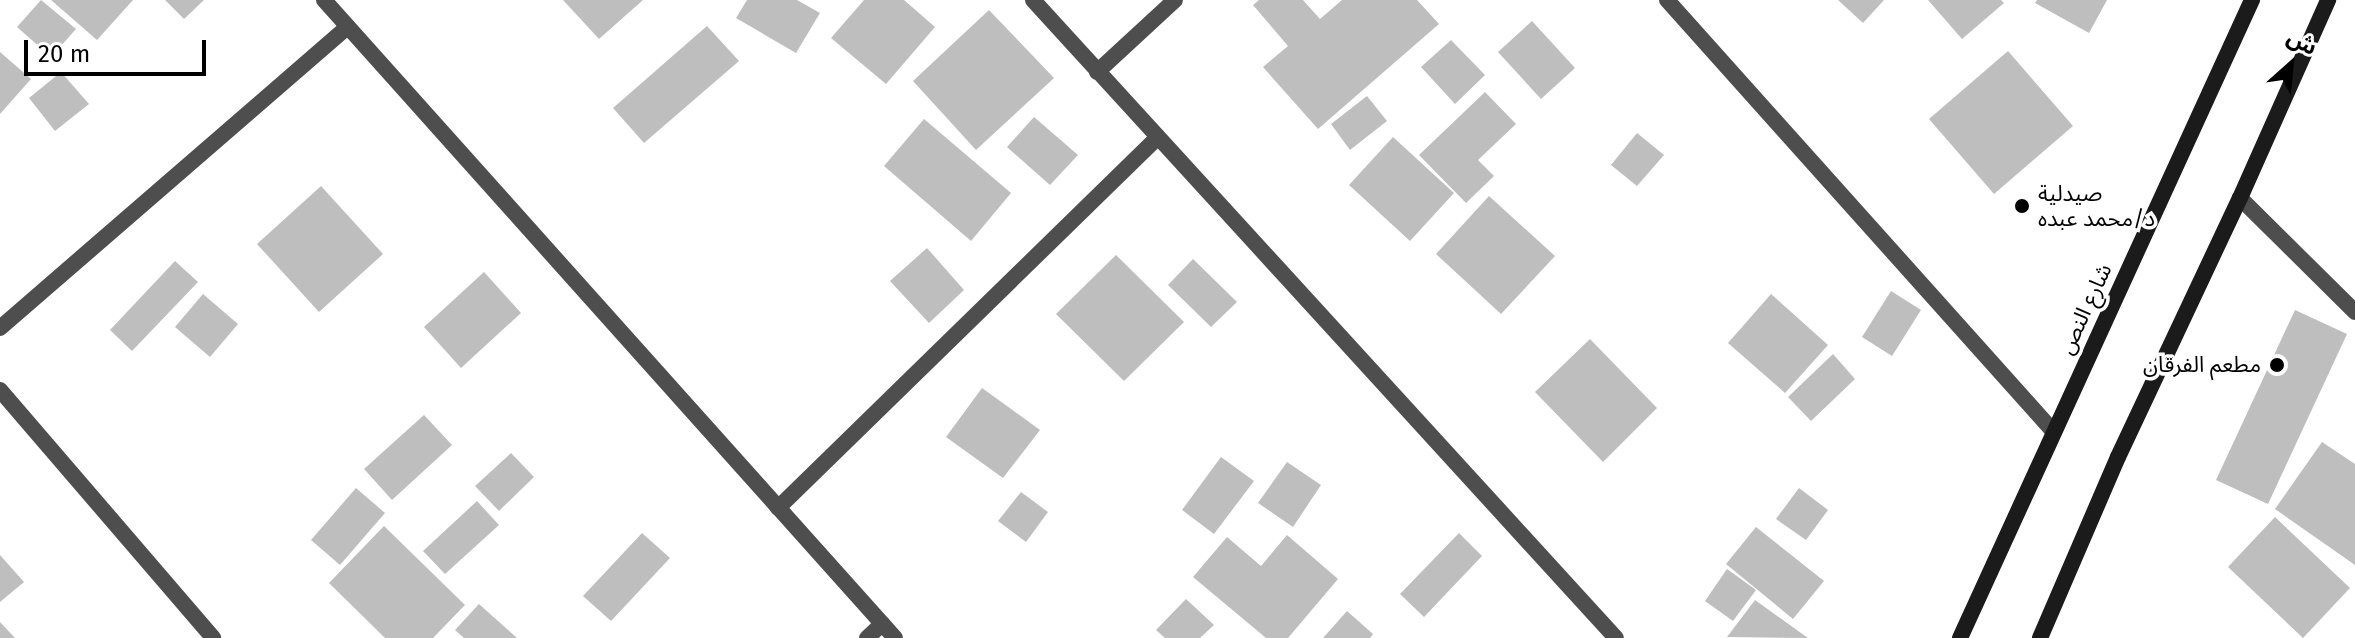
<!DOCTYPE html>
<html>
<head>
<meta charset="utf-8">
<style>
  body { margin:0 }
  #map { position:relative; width:2355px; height:638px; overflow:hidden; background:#fff; font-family:"Fira Sans","Noto Sans Arabic",sans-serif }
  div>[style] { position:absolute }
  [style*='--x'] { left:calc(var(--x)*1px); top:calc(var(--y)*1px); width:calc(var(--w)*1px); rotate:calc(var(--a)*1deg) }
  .building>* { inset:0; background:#bebebe }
  .street>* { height:16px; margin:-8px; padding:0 8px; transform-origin:8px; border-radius:8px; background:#4e4e4e }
  .secondary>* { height:16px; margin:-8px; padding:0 8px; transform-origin:8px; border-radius:8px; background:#1b1b1b }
  .dots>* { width:22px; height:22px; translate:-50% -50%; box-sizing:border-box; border:4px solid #fff; border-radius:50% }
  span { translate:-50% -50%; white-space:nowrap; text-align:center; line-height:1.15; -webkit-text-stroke:7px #fff; paint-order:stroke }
  .poi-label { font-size:22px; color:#000 }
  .left { translate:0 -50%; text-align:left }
  .right { translate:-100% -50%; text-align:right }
  .street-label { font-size:22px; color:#000 }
  .north { position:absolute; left:2251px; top:24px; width:80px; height:80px; -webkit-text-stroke:6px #fff; paint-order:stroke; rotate:27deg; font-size:22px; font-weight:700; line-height:32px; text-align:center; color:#000 }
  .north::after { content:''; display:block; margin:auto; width:28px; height:36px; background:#000; clip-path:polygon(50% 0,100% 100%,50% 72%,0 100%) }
  .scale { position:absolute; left:24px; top:40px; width:182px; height:36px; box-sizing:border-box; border:4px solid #000; border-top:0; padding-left:10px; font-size:24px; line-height:28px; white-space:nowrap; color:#000; -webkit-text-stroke:6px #fff; paint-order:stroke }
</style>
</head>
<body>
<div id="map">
  <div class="building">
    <i style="clip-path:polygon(41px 0,76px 29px,51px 57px,17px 27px)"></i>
    <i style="clip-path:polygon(51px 0,133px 0,97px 40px)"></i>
    <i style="clip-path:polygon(165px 0,204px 0,184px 19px)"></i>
    <i style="clip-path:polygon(563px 0,643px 0,599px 39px)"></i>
    <i style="clip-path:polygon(747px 0,797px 0,820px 13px,796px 53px,736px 18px)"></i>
    <i style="clip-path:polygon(864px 0,904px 0,935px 27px,886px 84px,831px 38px)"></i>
    <i style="clip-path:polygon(1259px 0,1303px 0,1320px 19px,1342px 0,1417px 0,1439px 24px,1318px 129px,1263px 67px,1288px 46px,1253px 5px)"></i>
    <i style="clip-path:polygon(1838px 0,1884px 0,1863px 23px)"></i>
    <i style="clip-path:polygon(1928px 0,2001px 0,2004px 3px,1962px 39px)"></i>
    <i style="clip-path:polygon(2037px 0,2107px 0,2089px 33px,2035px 3px)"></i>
    <i style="clip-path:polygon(989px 10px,1054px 78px,976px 150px,913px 81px)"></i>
    <i style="clip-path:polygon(1532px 21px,1575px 68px,1541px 99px,1498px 52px)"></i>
    <i style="clip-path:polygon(707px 26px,739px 61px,644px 143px,613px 108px)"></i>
    <i style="clip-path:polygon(1451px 40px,1485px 75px,1455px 104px,1421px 67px)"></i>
    <i style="clip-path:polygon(2008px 51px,2073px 126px,1994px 194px,1929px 119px)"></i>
    <i style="clip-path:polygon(0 52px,31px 79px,0 114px)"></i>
    <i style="clip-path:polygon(61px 72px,89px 104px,55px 131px,29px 98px)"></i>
    <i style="clip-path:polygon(1485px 92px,1516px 124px,1478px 160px,1494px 176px,1466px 203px,1419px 155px)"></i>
    <i style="clip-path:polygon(1367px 96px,1387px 121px,1350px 150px,1331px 124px)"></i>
    <i style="clip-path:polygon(1034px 117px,1078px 155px,1050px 185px,1007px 147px)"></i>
    <i style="clip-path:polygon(924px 119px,1011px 193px,971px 241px,884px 166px)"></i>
    <i style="clip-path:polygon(1637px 133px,1664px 155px,1637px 186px,1611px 165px)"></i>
    <i style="clip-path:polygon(1393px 137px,1454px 193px,1410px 241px,1349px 185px)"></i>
    <i style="clip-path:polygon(321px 186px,383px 254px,319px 312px,257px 244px)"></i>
    <i style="clip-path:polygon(1489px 196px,1555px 256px,1501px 314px,1436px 254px)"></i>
    <i style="clip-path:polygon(927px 248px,964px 290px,929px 323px,890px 281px)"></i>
    <i style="clip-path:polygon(1116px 255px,1184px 322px,1124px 381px,1056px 314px)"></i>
    <i style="clip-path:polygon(1193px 259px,1237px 302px,1211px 327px,1168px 285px)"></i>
    <i style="clip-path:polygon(175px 261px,198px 282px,132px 351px,110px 330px)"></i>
    <i style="clip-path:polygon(484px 272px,521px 313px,461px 368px,424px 327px)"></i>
    <i style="clip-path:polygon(1891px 291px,1921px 310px,1892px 356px,1862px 337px)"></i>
    <i style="clip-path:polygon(203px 294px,238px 324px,210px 357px,175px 327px)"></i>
    <i style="clip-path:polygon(1771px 294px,1828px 345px,1785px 393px,1728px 343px)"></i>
    <i style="clip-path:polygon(2295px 310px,2347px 334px,2268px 504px,2216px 480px)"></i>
    <i style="clip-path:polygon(1590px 339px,1657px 408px,1603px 462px,1535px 392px)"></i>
    <i style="clip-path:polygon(1833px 354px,1855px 379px,1811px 421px,1788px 397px)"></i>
    <i style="clip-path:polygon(982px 388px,1040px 430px,1003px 478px,946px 437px)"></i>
    <i style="clip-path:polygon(424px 415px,452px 445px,392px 500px,364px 469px)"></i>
    <i style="clip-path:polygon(2322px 442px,2355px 464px,2355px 565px,2275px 509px)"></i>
    <i style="clip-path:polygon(511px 453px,534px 477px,499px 511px,475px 486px)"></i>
    <i style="clip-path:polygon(1221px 457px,1254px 481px,1214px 534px,1182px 510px)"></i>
    <i style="clip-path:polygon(1287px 462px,1321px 485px,1293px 527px,1258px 503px)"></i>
    <i style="clip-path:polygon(356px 488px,385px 513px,340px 565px,311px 540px)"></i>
    <i style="clip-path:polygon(1799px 488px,1828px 510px,1806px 540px,1776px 519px)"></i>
    <i style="clip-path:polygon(1021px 492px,1048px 512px,1026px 542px,998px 521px)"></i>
    <i style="clip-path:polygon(477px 501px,499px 525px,445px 574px,423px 551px)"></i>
    <i style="clip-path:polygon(2275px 517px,2350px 588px,2303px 638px,2228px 567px)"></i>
    <i style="clip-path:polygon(384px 526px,465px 605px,433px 638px,385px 638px,329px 583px)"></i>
    <i style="clip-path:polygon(1756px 527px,1824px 581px,1793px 619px,1726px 564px)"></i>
    <i style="clip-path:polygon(642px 533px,670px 558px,611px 621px,583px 596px)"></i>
    <i style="clip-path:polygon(1459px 533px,1482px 556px,1424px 617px,1400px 594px)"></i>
    <i style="clip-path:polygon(1287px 535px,1338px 579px,1288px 638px,1266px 638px,1193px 577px,1227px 537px,1261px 566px)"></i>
    <i style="clip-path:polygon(0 555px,24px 582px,0 602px)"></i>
    <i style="clip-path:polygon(1727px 569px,1756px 590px,1733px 621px,1705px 601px)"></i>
    <i style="clip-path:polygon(1186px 599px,1214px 625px,1200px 638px,1165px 638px,1156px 630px)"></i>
    <i style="clip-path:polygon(1755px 600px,1808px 638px,1727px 637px)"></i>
    <i style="clip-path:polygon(479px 604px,517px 638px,464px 638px,455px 630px)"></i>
    <i style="clip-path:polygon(1347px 611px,1373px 634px,1370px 638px,1323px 638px)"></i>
    <i style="clip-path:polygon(0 622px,15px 638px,0 638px)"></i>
  </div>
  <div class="street">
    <i style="--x:324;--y:0;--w:856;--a:48.17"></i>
    <i style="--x:1033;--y:0;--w:864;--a:47.58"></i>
    <i style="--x:1667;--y:0;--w:579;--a:48.15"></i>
    <i style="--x:1097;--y:72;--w:106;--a:-42.7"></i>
    <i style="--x:2240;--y:198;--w:162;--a:44.7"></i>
    <i style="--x:0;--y:328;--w:460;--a:-40.9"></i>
    <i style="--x:0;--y:390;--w:327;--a:49.3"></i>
    <i style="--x:778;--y:508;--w:530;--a:-44.31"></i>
    <i style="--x:867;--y:638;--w:21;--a:-43"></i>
  </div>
  <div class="secondary">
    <i style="--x:1960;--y:638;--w:702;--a:-65.41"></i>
    <i style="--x:2040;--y:638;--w:197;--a:-66.7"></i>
    <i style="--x:2118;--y:457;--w:286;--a:-64.8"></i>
    <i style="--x:2240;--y:198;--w:217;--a:-66"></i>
  </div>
  <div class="dots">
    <i style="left:2022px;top:206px;background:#000"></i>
    <i style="left:2277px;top:365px;background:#000"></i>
  </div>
  <div class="poi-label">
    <span class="left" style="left:2038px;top:206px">صيدلية<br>د/محمد عبده</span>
    <span class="right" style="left:2261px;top:365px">مطعم الفرقان</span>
  </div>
  <div class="street-label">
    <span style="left:2085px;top:309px;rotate:-65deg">شارع النص</span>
  </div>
  <div class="north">ش</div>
  <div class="scale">20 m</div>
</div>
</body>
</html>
